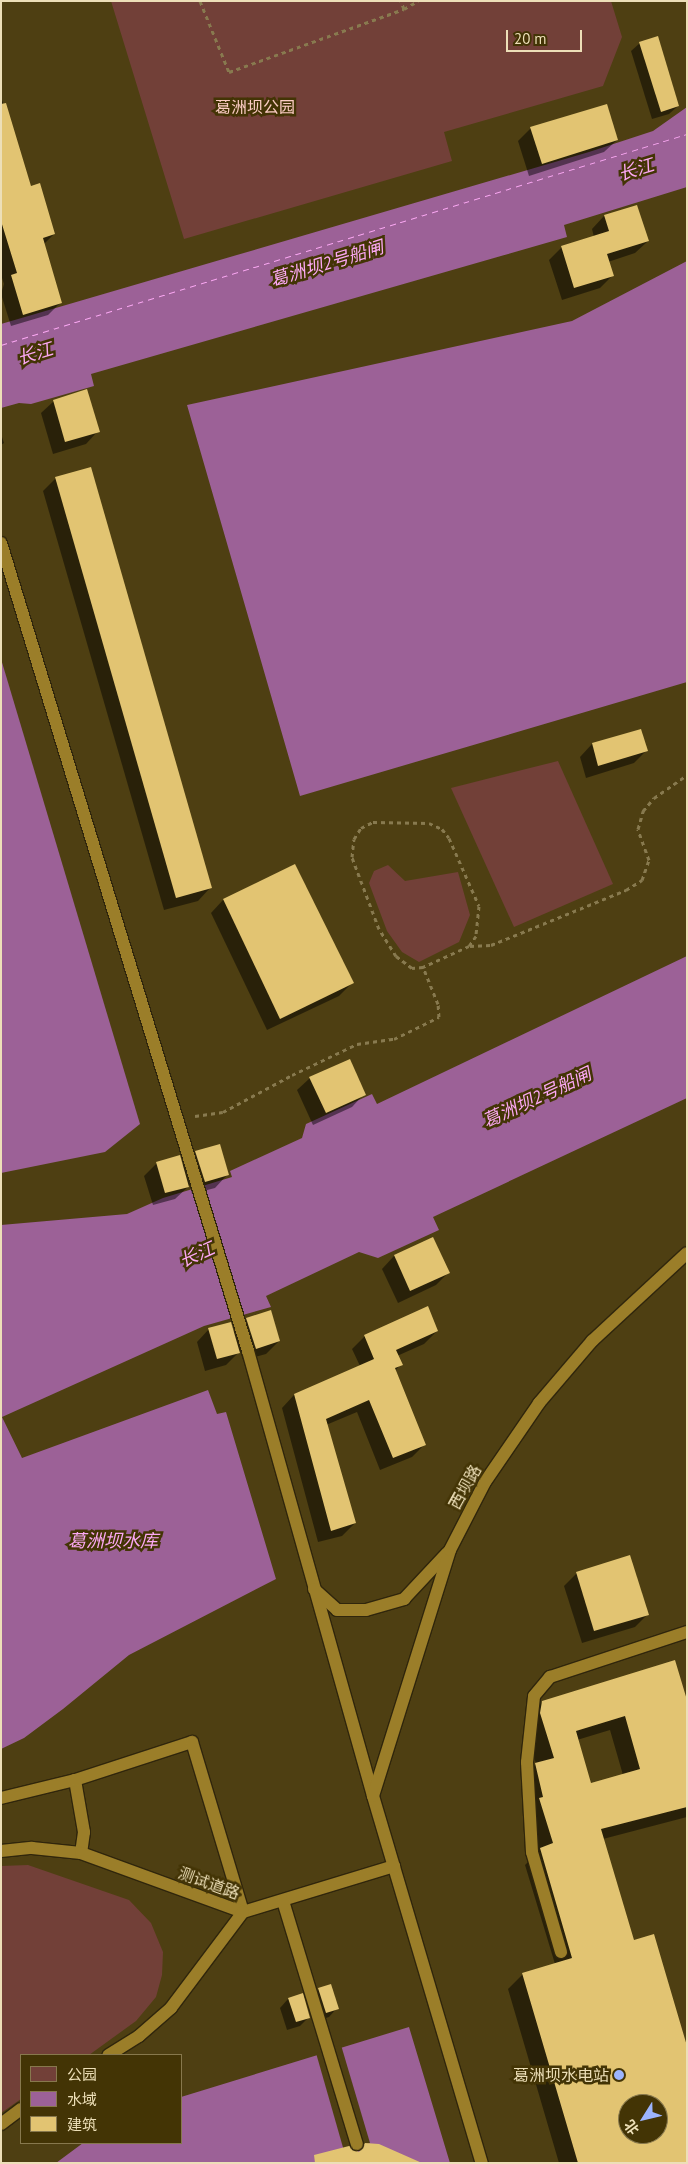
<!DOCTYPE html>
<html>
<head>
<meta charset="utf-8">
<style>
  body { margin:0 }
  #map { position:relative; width:688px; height:2164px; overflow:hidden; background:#4e3f12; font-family:"PT Sans","Noto Sans SC",sans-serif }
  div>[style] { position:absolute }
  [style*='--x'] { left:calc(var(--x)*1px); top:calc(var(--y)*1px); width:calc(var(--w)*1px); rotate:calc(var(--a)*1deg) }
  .green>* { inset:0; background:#724038 }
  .water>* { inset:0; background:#9c6197 }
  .pier>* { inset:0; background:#4e3f12 }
  .shadow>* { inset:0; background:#0007 }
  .ferry>* { height:1px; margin-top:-0.5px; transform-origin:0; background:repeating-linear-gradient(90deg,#fca8f4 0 6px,transparent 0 11px) }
  .building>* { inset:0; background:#e2c472 }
  .path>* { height:3px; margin-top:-1.5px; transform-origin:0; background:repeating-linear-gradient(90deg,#887a4f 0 4px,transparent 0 8px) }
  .roads { filter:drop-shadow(1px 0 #30260c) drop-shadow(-1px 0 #30260c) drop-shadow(0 1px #30260c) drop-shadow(0 -1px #30260c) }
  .lane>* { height:12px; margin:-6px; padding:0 6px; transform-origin:6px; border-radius:6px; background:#9b7e29 }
  .dots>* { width:14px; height:14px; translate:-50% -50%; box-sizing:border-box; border:2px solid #433405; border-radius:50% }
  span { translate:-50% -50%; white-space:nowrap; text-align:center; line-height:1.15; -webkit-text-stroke:5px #433405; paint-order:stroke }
  .park-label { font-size:16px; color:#fbccc4 }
  .street-label { font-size:16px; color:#eddfb8 }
  .poi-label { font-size:16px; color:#eddfb8 }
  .right { translate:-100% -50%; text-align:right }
  .water-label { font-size:18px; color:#fca8f4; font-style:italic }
  .frame { position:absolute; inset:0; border:2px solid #eddfb8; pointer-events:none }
  .legend { position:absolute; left:20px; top:2054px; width:162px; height:90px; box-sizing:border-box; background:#433405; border:1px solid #87784d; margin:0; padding:6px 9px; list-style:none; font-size:15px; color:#eddfb8 }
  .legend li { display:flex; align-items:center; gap:10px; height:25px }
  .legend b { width:25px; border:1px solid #87784d }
  .north { position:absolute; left:618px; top:2094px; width:50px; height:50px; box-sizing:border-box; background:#433405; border:1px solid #87784d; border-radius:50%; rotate:234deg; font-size:14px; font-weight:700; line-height:20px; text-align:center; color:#eddfb8 }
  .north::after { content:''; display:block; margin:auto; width:18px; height:22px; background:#9cb4fd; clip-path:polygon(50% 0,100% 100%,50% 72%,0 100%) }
  .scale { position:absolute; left:506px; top:30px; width:76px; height:22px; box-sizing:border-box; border:2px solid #eddfb8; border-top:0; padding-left:6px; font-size:15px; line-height:18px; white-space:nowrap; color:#eddfb8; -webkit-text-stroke:4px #433405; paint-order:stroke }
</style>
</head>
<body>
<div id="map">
  <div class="green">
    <i style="clip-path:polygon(111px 1px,611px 1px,622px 37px,603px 86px,444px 132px,452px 161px,184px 239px)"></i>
    <i style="clip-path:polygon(558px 761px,613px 884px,514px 927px,451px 788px)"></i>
    <i style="clip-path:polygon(388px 865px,405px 881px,458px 872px,470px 915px,459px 942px,419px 962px,402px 952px,387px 931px,369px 883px,374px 871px)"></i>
    <i style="clip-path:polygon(28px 1865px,129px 1900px,151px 1923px,163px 1952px,162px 1975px,156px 1997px,136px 2021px,89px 2055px,21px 2055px,21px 2099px,1px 2113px,1px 1866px)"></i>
  </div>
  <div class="water">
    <i style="clip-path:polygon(687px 107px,687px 187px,564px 225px,567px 237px,91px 374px,94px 386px,31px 404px,19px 403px,1px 408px,1px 324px,589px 152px,653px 131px)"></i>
    <i style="clip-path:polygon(687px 261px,687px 682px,300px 796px,187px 405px,572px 321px)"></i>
    <i style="clip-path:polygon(1px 659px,140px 1124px,105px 1152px,1px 1173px)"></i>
    <i style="clip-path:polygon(687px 956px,687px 1098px,433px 1217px,439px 1230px,378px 1258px,359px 1252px,266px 1296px,271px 1307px,204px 1326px,2px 1417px,22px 1458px,208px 1390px,217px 1414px,226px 1412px,276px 1579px,129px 1655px,63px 1709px,24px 1738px,1px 1749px,1px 1225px,127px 1214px,163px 1198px,232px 1177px,230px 1171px,302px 1138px,306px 1124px,372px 1094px,377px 1104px)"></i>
    <i style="clip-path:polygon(409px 2027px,450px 2163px,56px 2163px,83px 2143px,181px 2143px,181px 2097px)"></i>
  </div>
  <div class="pier">
    <i style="clip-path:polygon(341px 2045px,370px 2143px,344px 2151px,316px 2053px)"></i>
  </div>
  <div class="shadow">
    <i style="clip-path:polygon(640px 43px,678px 106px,669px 114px,652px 119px,631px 51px)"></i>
    <i style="clip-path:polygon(1px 97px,31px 187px,54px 234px,43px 245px,61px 302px,48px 315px,11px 326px,1px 294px,4px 284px,1px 275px)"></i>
    <i style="clip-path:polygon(531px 128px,617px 140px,604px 152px,529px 176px,518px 141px)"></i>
    <i style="clip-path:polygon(637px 206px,648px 241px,635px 253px,608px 262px,613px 275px,600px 288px,562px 300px,549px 260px,562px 247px,594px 237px,592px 229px,604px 216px)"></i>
    <i style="clip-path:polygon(54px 401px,98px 431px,86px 444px,53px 454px,41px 413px)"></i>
    <i style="clip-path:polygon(1px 434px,4px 443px,1px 445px)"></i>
    <i style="clip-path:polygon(56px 478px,210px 888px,198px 901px,164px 910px,43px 491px)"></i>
    <i style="clip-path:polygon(640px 730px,646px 751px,634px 763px,586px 778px,580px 757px,592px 744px)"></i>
    <i style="clip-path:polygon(295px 865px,352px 983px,339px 996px,267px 1030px,211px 913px,223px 900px)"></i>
    <i style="clip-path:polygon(310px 1078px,364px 1094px,352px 1107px,313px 1125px,297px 1090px)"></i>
    <i style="clip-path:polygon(196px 1152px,227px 1175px,215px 1188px,192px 1194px,190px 1185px,175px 1199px,153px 1205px,144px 1176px,157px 1163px,182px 1166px)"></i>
    <i style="clip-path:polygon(433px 1238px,448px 1273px,436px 1285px,398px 1303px,382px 1269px,394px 1256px)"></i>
    <i style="clip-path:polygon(247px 1319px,279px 1341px,266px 1354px,243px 1360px,240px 1351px,226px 1365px,205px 1371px,197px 1342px,209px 1329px,233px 1333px)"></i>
    <i style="clip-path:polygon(437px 1331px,424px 1344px,397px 1356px,401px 1364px,395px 1371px,425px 1444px,412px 1457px,380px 1470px,357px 1412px,326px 1425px,355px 1523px,342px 1536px,318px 1542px,282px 1408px,294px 1395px,360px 1366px,352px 1349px,365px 1336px)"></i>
    <i style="clip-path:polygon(577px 1573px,647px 1615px,635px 1627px,582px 1643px,564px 1586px)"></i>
    <i style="clip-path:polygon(evenodd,542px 1702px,687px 1704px,687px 1817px,603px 1839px,633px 1942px,687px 2163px,559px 2163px,508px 1989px,523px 1974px,555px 1964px,525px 1865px,536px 1854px,521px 1780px,536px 1764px,526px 1728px,527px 1718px,542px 1702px,610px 1730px,623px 1775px,590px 1785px,577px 1740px,610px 1730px,542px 1702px,628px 2104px,658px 2104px,658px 2134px,628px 2134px,628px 2104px)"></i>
    <i style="clip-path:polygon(319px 1989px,337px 2008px,329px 2017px,317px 2021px,310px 1998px)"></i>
    <i style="clip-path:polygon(302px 1995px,309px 2017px,300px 2026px,287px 2030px,280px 2008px,288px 1999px)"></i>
  </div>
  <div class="ferry">
    <i style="--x:1;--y:345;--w:718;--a:-17.1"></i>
  </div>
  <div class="building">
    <i style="clip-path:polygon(658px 36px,679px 106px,661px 112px,639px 42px)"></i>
    <i style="clip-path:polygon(6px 103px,31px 186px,40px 183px,55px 234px,43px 238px,62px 303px,23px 315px,11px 275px,17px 273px,1px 221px,1px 104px)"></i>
    <i style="clip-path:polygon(607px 104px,618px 140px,542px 164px,530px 127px)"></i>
    <i style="clip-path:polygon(637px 205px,649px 241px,607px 254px,614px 276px,574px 288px,561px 246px,609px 231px,604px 215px)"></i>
    <i style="clip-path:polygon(87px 389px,100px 432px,65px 442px,53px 400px)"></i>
    <i style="clip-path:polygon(91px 467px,212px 888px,176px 898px,55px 477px)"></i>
    <i style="clip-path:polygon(641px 729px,648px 751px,598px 766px,592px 743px)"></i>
    <i style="clip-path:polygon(295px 864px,354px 983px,280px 1019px,223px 899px)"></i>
    <i style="clip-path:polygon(350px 1059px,366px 1095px,326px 1113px,309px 1077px)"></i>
    <i style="clip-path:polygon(220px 1144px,229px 1175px,205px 1182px,195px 1151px)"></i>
    <i style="clip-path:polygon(180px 1155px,189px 1187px,165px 1193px,156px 1162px)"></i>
    <i style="clip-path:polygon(433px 1237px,450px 1273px,410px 1291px,394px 1255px)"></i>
    <i style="clip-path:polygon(428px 1306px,438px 1331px,396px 1350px,403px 1365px,395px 1368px,426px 1445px,393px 1458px,369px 1400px,326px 1419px,356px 1523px,331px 1531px,294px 1394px,374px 1359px,364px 1335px)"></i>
    <i style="clip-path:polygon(271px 1310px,280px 1341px,256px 1349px,246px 1318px)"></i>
    <i style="clip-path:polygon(231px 1322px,240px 1353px,217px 1359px,208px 1328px)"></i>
    <i style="clip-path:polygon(630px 1555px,649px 1615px,594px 1631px,576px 1572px)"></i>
    <i style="clip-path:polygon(evenodd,675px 1660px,687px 1700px,687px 1807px,601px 1829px,634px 1940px,654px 1934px,687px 2046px,687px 2163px,578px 2163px,522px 1973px,572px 1958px,540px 1848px,553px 1843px,539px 1798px,543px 1797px,535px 1763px,554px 1758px,540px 1713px,542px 1701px,675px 1660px,625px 1716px,640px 1769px,591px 1783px,576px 1731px,625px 1716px,675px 1660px,628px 2104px,658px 2104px,658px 2134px,628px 2134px,628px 2104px)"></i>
    <i style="clip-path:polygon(331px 1984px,339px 2009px,326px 2013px,318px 1988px)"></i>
    <i style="clip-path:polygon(303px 1993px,310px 2018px,296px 2022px,288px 1998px)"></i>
    <i style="clip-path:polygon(365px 2143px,379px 2144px,422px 2163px,315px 2163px,314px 2155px,349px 2146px,359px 2152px)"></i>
  </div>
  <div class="path">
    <i style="--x:200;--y:1;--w:77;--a:67.8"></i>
    <i style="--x:229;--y:72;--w:186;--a:-19.8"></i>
    <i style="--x:404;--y:9;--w:9;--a:-111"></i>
    <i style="--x:404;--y:9;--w:16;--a:-30"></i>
    <i style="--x:373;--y:822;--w:56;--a:1"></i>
    <i style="--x:429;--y:823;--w:14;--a:25"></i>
    <i style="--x:442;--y:829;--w:11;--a:52"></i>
    <i style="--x:449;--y:838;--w:74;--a:66.2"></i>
    <i style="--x:479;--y:906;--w:30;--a:96"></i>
    <i style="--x:476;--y:936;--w:12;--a:125"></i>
    <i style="--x:469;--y:946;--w:51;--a:155.5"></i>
    <i style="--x:423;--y:967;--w:11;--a:175"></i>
    <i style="--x:412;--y:968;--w:20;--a:-143"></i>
    <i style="--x:396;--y:956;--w:32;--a:-122"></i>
    <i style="--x:379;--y:929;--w:77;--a:-110.6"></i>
    <i style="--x:352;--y:857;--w:18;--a:-84"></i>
    <i style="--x:354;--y:839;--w:13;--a:-58"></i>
    <i style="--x:361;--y:828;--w:13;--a:-27"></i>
    <i style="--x:470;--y:946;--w:21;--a:-3"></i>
    <i style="--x:491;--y:945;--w:146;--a:-22.2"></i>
    <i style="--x:626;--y:890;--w:19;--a:-32"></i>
    <i style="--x:642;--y:880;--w:21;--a:-71"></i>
    <i style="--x:649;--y:860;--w:33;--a:-110"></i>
    <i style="--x:638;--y:829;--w:19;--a:-74"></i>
    <i style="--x:643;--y:811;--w:17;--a:-50"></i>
    <i style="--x:654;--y:798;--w:40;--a:-34.9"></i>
    <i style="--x:195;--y:1116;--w:28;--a:-8"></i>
    <i style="--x:223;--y:1112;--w:78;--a:-28.2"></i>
    <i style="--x:292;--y:1075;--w:72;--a:-25.5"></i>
    <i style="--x:357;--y:1044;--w:37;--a:-8"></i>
    <i style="--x:394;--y:1039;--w:50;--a:-26.1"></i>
    <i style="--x:439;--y:1017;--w:13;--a:-94"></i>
    <i style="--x:438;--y:1004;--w:40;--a:-112"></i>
  </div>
  <div class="roads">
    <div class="lane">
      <i style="--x:1;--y:543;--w:845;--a:73"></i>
      <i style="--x:248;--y:1351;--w:462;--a:74.3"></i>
      <i style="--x:373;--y:1796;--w:383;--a:73.5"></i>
      <i style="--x:314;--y:1589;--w:31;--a:42"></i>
      <i style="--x:337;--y:1610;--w:29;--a:0"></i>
      <i style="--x:366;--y:1610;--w:40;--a:-16"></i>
      <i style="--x:404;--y:1599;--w:63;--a:-46.9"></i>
      <i style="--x:75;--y:1780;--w:53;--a:80.2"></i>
      <i style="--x:84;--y:1832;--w:21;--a:98"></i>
      <i style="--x:373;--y:1796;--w:258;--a:-72.6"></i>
      <i style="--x:450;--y:1550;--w:76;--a:-62.8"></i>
      <i style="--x:485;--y:1482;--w:96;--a:-55.6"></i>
      <i style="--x:539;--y:1403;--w:82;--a:-49.5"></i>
      <i style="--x:592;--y:1341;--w:129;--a:-42.8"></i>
      <i style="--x:1;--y:1798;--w:76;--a:-13.7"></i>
      <i style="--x:75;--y:1780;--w:123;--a:-18"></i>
      <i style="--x:192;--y:1742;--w:177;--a:73.3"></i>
      <i style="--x:243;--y:1912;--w:158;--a:-16.9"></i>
      <i style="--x:1;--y:1851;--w:31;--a:-6"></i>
      <i style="--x:32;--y:1848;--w:49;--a:5.8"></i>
      <i style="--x:81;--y:1853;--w:172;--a:20"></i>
      <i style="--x:243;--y:1912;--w:120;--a:126.9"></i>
      <i style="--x:171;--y:2008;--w:43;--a:138.8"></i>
      <i style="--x:139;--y:2036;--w:36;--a:148"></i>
      <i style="--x:283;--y:1901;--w:254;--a:73.1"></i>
      <i style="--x:561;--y:1952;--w:104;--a:-106.2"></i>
      <i style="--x:532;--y:1852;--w:90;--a:-93.2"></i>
      <i style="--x:527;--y:1762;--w:66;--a:-83.9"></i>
      <i style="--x:534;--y:1696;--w:25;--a:-50"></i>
      <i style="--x:550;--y:1677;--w:144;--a:-18.2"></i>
      <i style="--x:1;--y:2124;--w:25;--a:-37"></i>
    </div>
  </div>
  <div class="dots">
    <i style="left:619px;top:2075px;background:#9cb4fd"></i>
  </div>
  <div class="park-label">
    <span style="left:255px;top:107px">葛洲坝公园</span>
  </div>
  <div class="street-label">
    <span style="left:465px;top:1487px;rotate:-61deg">西坝路</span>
    <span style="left:209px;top:1883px;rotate:20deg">测试道路</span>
  </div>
  <div class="poi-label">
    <span class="right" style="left:609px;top:2075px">葛洲坝水电站</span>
  </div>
  <div class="water-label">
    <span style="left:636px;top:170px;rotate:-17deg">长江</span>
    <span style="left:327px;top:264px;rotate:-17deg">葛洲坝2号船闸</span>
    <span style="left:35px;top:354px;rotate:-17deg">长江</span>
    <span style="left:537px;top:1098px;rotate:-25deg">葛洲坝2号船闸</span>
    <span style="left:197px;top:1255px;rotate:-24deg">长江</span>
    <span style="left:113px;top:1541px">葛洲坝水库</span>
  </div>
  <div class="frame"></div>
  <ul class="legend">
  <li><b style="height:14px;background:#724038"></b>公园</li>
  <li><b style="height:14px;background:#9c6197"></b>水域</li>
  <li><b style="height:14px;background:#e2c472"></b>建筑</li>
  </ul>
  <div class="north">北</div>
  <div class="scale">20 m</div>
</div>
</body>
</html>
